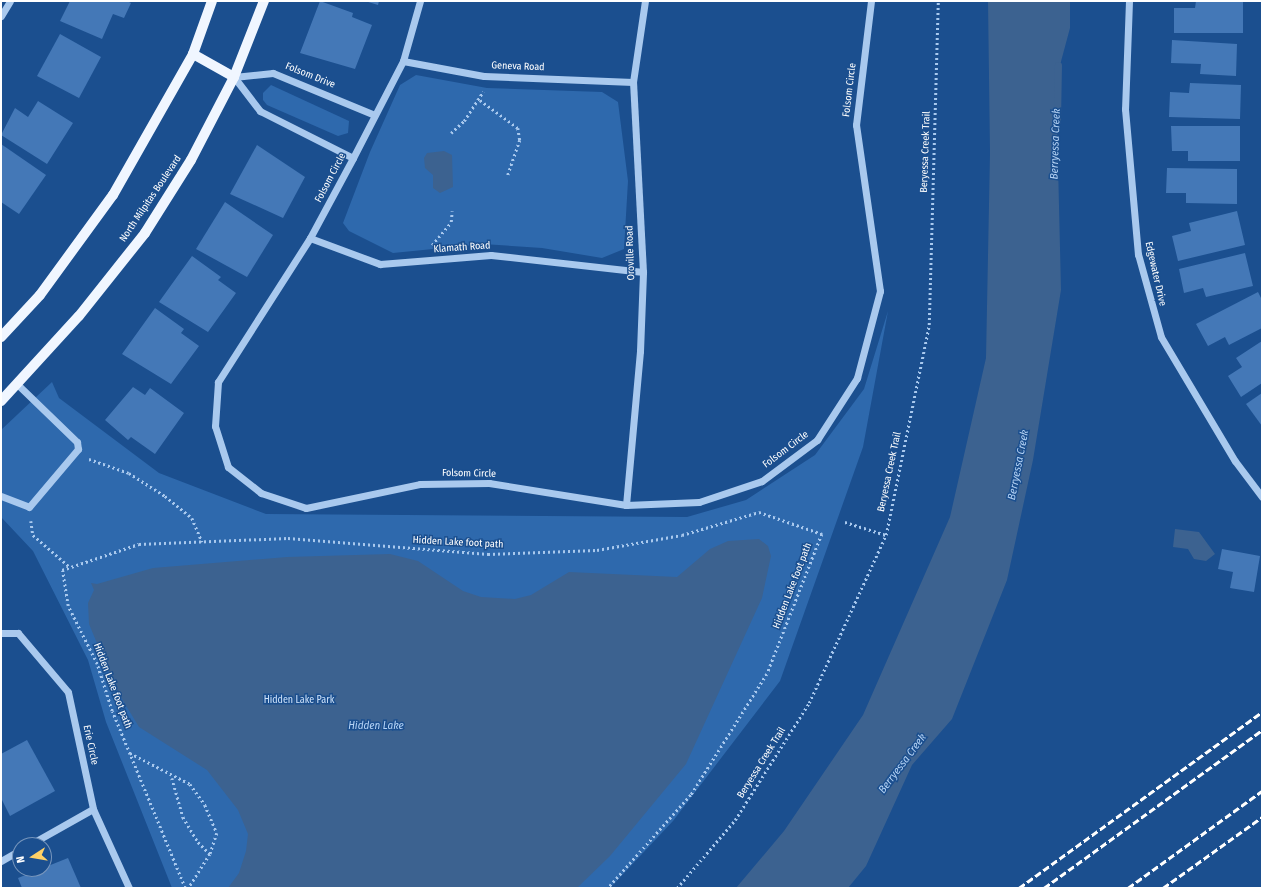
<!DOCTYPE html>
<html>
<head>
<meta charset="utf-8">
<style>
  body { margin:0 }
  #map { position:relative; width:1263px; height:889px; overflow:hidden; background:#1b4f8f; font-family:"Fira Sans Condensed",sans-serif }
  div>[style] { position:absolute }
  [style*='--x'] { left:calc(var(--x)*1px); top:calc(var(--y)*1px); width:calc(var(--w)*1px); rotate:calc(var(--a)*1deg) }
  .green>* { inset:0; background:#2e69ad }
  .water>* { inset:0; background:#3c6290 }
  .stream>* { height:7px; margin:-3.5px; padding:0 3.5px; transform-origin:3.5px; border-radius:3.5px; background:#3c6290 }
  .building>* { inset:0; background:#4478b7 }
  .path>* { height:2.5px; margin-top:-1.25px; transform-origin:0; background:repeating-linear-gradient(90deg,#a9c9ee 0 2px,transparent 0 5px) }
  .minor>* { height:7px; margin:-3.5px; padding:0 3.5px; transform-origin:3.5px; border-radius:3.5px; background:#a9c9ee }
  .major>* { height:10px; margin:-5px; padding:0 5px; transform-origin:5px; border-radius:5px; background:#f0f6ff }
  .rail>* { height:3px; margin-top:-1.5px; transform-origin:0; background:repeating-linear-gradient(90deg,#fff 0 7px,transparent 0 10px) }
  span { translate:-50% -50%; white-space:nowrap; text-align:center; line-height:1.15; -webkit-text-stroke:3px #1b4f8f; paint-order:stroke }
  .street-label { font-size:10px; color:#fff }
  .park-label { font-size:10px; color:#cfe3fa }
  .water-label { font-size:11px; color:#b5d3f5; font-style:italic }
  .frame { position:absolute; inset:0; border:2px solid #fff; pointer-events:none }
  .north { position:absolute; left:12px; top:837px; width:40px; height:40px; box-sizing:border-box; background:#1b4f8f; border:1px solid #7695bc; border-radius:50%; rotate:258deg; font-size:11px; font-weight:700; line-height:16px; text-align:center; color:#fff }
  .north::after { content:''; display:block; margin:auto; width:14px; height:18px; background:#ffd166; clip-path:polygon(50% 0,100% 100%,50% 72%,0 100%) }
</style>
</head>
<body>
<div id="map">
  <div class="green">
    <i style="clip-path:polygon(416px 75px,487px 88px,602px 92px,618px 102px,628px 181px,624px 249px,602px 258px,542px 248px,483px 244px,393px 253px,349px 231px,343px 223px,370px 152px,400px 85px)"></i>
    <i style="clip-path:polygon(271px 85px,349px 121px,348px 133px,338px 136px,267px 105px,263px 100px,263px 93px)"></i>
    <i style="clip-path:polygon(888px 311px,863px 447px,780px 681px,673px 821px,610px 888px,172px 888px,106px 722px,88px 660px,33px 551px,1px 517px,1px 430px,52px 382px,59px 398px,159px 473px,266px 514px,687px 517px,746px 500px,815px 455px,864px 389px)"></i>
  </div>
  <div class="water">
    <i style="clip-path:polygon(988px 1px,1070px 1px,1070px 28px,1056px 80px,1061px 290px,1033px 460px,1007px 580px,952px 719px,912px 765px,866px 866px,848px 888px,736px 888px,784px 831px,863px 715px,950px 517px,986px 358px,990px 153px)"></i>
    <i style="clip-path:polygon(444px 151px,452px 155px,453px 187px,440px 193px,433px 188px,433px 175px,425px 168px,424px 158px,427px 153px)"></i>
    <i style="clip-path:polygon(1175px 529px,1199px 532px,1215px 554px,1206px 561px,1194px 559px,1188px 549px,1173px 547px)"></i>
    <i style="clip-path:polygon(759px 539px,768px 546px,771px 556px,762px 598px,686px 764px,610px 856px,577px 888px,228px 888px,239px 873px,246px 851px,248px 834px,238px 810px,207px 770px,139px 727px,116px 689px,89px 624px,88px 603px,94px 590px,91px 583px,97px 584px,153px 568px,287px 557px,390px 554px,418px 561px,463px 591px,481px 597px,515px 599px,531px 595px,569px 572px,677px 577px,710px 549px,728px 541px)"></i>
  </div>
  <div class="stream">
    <i style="--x:1057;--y:121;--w:56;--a:-89"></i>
  </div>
  <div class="building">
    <i style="clip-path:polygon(70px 1px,127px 1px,131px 3px,124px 18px,113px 14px,102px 39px,60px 21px)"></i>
    <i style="clip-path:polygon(320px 1px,353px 13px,352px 17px,372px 25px,355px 69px,300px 53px)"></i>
    <i style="clip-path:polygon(365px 1px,379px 1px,378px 5px)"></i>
    <i style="clip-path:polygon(1196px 1px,1243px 1px,1243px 33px,1174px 33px,1174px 8px,1195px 8px)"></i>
    <i style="clip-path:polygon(60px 34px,101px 57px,79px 98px,37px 76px)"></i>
    <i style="clip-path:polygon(1172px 40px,1237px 44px,1236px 76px,1200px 74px,1201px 64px,1171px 63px)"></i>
    <i style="clip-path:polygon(1190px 83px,1241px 85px,1240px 119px,1169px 117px,1170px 92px,1189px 93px)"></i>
    <i style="clip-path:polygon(38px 101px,73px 123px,47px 164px,1px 135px,15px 108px,28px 117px)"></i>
    <i style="clip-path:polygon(1171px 126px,1240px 126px,1240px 161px,1188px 161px,1188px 151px,1172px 151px)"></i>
    <i style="clip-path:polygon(1px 144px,46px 175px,19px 214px,1px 202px)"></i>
    <i style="clip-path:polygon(257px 145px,305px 177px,283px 218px,230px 194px)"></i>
    <i style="clip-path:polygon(1167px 168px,1237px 169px,1237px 204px,1186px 203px,1186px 193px,1166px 193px)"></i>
    <i style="clip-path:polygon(225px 202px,273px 235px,247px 277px,196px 249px)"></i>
    <i style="clip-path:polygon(1237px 211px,1245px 245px,1178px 261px,1172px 236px,1191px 231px,1189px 223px)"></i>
    <i style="clip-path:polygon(1245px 253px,1253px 286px,1206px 297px,1203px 288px,1184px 293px,1179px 269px)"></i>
    <i style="clip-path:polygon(192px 256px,221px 277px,218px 280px,236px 293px,208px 332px,159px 302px)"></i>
    <i style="clip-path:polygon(1258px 292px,1262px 300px,1262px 328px,1229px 345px,1225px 337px,1208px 346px,1196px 324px)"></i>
    <i style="clip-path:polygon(155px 308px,184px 329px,181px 333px,199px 346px,171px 384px,122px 354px)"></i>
    <i style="clip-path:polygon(1262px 341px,1262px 383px,1241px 397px,1228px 376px,1242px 367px,1236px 358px)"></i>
    <i style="clip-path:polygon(133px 387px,145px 395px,150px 388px,184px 413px,155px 454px,131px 437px,128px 440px,105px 420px)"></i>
    <i style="clip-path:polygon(1262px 393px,1262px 426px,1246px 404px)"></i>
    <i style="clip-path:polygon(1222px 549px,1260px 556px,1254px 592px,1230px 588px,1233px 572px,1218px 569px)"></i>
    <i style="clip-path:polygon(27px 740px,55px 791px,10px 816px,1px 798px,1px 754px)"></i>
    <i style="clip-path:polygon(68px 858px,81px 888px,22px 888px,18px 878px)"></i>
  </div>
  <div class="path">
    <i style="--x:480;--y:100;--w:47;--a:36.4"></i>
    <i style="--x:518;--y:128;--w:12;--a:81"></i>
    <i style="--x:520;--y:140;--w:37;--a:109"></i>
    <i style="--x:451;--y:133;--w:18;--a:-43"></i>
    <i style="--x:464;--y:121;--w:35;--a:-57"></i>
    <i style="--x:432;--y:245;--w:30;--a:-50"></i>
    <i style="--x:451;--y:222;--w:11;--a:-85"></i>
    <i style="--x:89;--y:459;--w:42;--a:19.3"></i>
    <i style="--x:129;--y:473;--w:43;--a:32.6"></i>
    <i style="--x:165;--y:496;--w:35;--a:39"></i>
    <i style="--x:192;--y:518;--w:26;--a:67"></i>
    <i style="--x:31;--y:521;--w:14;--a:82"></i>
    <i style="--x:33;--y:535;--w:49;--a:40.9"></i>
    <i style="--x:845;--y:522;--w:43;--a:17.6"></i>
    <i style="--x:130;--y:753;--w:68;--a:27.3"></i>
    <i style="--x:190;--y:784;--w:26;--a:54"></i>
    <i style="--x:205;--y:805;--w:30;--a:67"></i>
    <i style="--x:217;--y:833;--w:22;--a:108"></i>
    <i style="--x:210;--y:854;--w:40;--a:122"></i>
    <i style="--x:172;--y:778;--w:41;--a:74.2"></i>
    <i style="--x:183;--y:817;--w:29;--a:59"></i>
    <i style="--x:198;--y:842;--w:17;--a:45"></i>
    <i style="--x:185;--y:888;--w:191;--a:-112.4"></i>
    <i style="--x:112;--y:711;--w:49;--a:-107.7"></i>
    <i style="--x:97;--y:664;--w:65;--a:-116.6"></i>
    <i style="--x:68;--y:606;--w:36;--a:-99"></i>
    <i style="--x:62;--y:570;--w:81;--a:-18.7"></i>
    <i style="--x:139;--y:544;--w:149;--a:-2.3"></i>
    <i style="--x:288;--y:538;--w:201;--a:4.6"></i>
    <i style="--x:488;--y:554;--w:109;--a:-2.1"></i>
    <i style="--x:597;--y:550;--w:86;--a:-10"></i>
    <i style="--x:682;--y:535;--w:80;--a:-16.6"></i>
    <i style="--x:759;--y:512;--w:67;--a:19.2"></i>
    <i style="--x:822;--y:534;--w:150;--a:111.4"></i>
    <i style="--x:767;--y:674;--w:143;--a:122.1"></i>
    <i style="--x:691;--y:795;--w:125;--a:131.7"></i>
    <i style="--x:677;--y:888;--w:89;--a:-49.5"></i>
    <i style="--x:735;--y:820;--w:138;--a:-57.7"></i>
    <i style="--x:809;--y:703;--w:185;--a:-65.4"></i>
    <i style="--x:886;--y:535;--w:214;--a:-78.4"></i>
    <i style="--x:929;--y:325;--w:324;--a:-88.4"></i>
  </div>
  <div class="minor">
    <i style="--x:420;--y:1;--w:62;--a:105.8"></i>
    <i style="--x:403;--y:61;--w:109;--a:117.3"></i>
    <i style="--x:353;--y:158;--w:91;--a:118.3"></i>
    <i style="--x:310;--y:238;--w:171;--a:122.6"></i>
    <i style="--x:218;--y:382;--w:44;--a:93.9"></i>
    <i style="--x:215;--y:426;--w:43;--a:72.4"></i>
    <i style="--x:228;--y:467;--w:42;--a:38.2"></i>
    <i style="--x:261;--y:493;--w:47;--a:18.4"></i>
    <i style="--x:306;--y:508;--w:116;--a:-11.9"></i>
    <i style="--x:420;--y:484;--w:69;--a:-0.8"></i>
    <i style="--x:489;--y:483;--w:139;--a:9.1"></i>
    <i style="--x:626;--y:505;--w:73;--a:-2.4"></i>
    <i style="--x:699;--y:502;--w:66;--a:-18.4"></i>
    <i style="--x:762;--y:481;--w:69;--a:-36.7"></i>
    <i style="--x:817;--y:440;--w:74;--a:-57.2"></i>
    <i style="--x:857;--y:378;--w:90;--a:-75.2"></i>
    <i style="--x:880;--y:291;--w:168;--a:-98.2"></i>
    <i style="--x:856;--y:125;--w:125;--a:-83.1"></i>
    <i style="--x:1129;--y:1;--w:108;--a:92.1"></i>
    <i style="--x:1125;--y:109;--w:146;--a:84.9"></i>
    <i style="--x:1138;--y:254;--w:86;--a:74.5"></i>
    <i style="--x:1161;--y:337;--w:144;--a:59.2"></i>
    <i style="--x:1235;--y:461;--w:45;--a:53.1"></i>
    <i style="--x:1;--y:16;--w:17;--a:-59"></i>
    <i style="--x:403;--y:61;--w:82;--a:10.5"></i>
    <i style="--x:484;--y:76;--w:149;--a:2.3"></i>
    <i style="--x:234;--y:77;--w:39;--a:-6"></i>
    <i style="--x:273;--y:73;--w:110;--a:22.4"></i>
    <i style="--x:234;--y:77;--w:43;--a:52.6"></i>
    <i style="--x:260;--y:111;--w:104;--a:26.8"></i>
    <i style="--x:310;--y:238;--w:75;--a:20.4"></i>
    <i style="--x:380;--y:264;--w:111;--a:-4.6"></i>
    <i style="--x:491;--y:255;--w:153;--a:6.4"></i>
    <i style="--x:1;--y:496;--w:30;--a:21"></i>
    <i style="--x:29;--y:507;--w:76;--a:-49.8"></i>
    <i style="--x:78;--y:449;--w:7;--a:-98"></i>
    <i style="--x:77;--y:442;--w:83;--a:-136"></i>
    <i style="--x:626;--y:505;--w:155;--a:-84.8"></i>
    <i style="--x:640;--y:351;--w:79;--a:-87.8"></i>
    <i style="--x:643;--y:272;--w:190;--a:-93"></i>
    <i style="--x:633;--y:82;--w:82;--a:-81.6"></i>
    <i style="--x:1;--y:633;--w:17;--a:0"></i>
    <i style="--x:18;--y:633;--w:77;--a:49.7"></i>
    <i style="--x:68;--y:692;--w:120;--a:77.9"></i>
    <i style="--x:93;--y:809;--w:87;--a:65.5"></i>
    <i style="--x:29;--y:845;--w:73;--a:-29.4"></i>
    <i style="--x:1;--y:861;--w:22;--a:-30"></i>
  </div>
  <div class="major">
    <i style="--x:193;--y:54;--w:47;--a:29.3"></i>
    <i style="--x:1;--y:337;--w:57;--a:-47.1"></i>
    <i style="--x:40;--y:295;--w:124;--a:-53.9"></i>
    <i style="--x:113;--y:195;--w:162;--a:-60.4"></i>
    <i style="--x:193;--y:54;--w:56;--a:-70.3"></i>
    <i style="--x:1;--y:401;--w:115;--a:-47.5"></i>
    <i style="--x:79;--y:316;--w:106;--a:-51.5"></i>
    <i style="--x:145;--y:233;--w:86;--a:-57.8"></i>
    <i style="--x:191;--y:160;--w:93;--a:-62.6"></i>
    <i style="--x:234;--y:77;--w:82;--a:-68.5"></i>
  </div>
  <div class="rail">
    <i style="--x:1019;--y:888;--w:300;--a:-35.9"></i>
    <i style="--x:1044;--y:888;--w:269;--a:-35.9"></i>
    <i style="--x:1128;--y:888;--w:165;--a:-35.9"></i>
    <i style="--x:1163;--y:888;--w:122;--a:-35.6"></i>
  </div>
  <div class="street-label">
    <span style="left:518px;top:67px;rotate:2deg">Geneva Road</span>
    <span style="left:310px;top:76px;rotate:22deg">Folsom Drive</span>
    <span style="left:850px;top:90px;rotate:-83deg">Folsom Circle</span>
    <span style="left:926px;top:152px;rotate:-88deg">Beryessa Creek Trail</span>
    <span style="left:331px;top:178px;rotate:-62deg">Folsom Circle</span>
    <span style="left:151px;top:199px;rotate:-56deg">North Milpitas Boulevard</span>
    <span style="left:462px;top:248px;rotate:-4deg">Klamath Road</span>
    <span style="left:631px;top:253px;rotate:-92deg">Oroville Road</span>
    <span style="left:1155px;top:274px;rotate:77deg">Edgewater Drive</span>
    <span style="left:786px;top:450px;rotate:-37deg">Folsom Circle</span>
    <span style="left:890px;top:472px;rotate:-78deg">Beryessa Creek Trail</span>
    <span style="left:469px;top:474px;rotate:1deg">Folsom Circle</span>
    <span style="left:458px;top:543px;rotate:3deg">Hidden Lake foot path</span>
    <span style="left:793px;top:586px;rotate:-69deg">Hidden Lake foot path</span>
    <span style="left:112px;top:686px;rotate:69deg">Hidden Lake foot path</span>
    <span style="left:90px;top:745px;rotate:78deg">Erie Circle</span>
    <span style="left:762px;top:763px;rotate:-58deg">Beryessa Creek Trail</span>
  </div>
  <div class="park-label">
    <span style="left:299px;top:701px">Hidden Lake Park</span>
  </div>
  <div class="water-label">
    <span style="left:1056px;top:144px;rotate:-88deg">Berryessa Creek</span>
    <span style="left:1019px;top:465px;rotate:-79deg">Berryessa Creek</span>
    <span style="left:376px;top:726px">Hidden Lake</span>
    <span style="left:903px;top:764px;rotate:-53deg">Berryessa Creek</span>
  </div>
  <div class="frame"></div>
  <div class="north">N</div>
</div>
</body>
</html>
